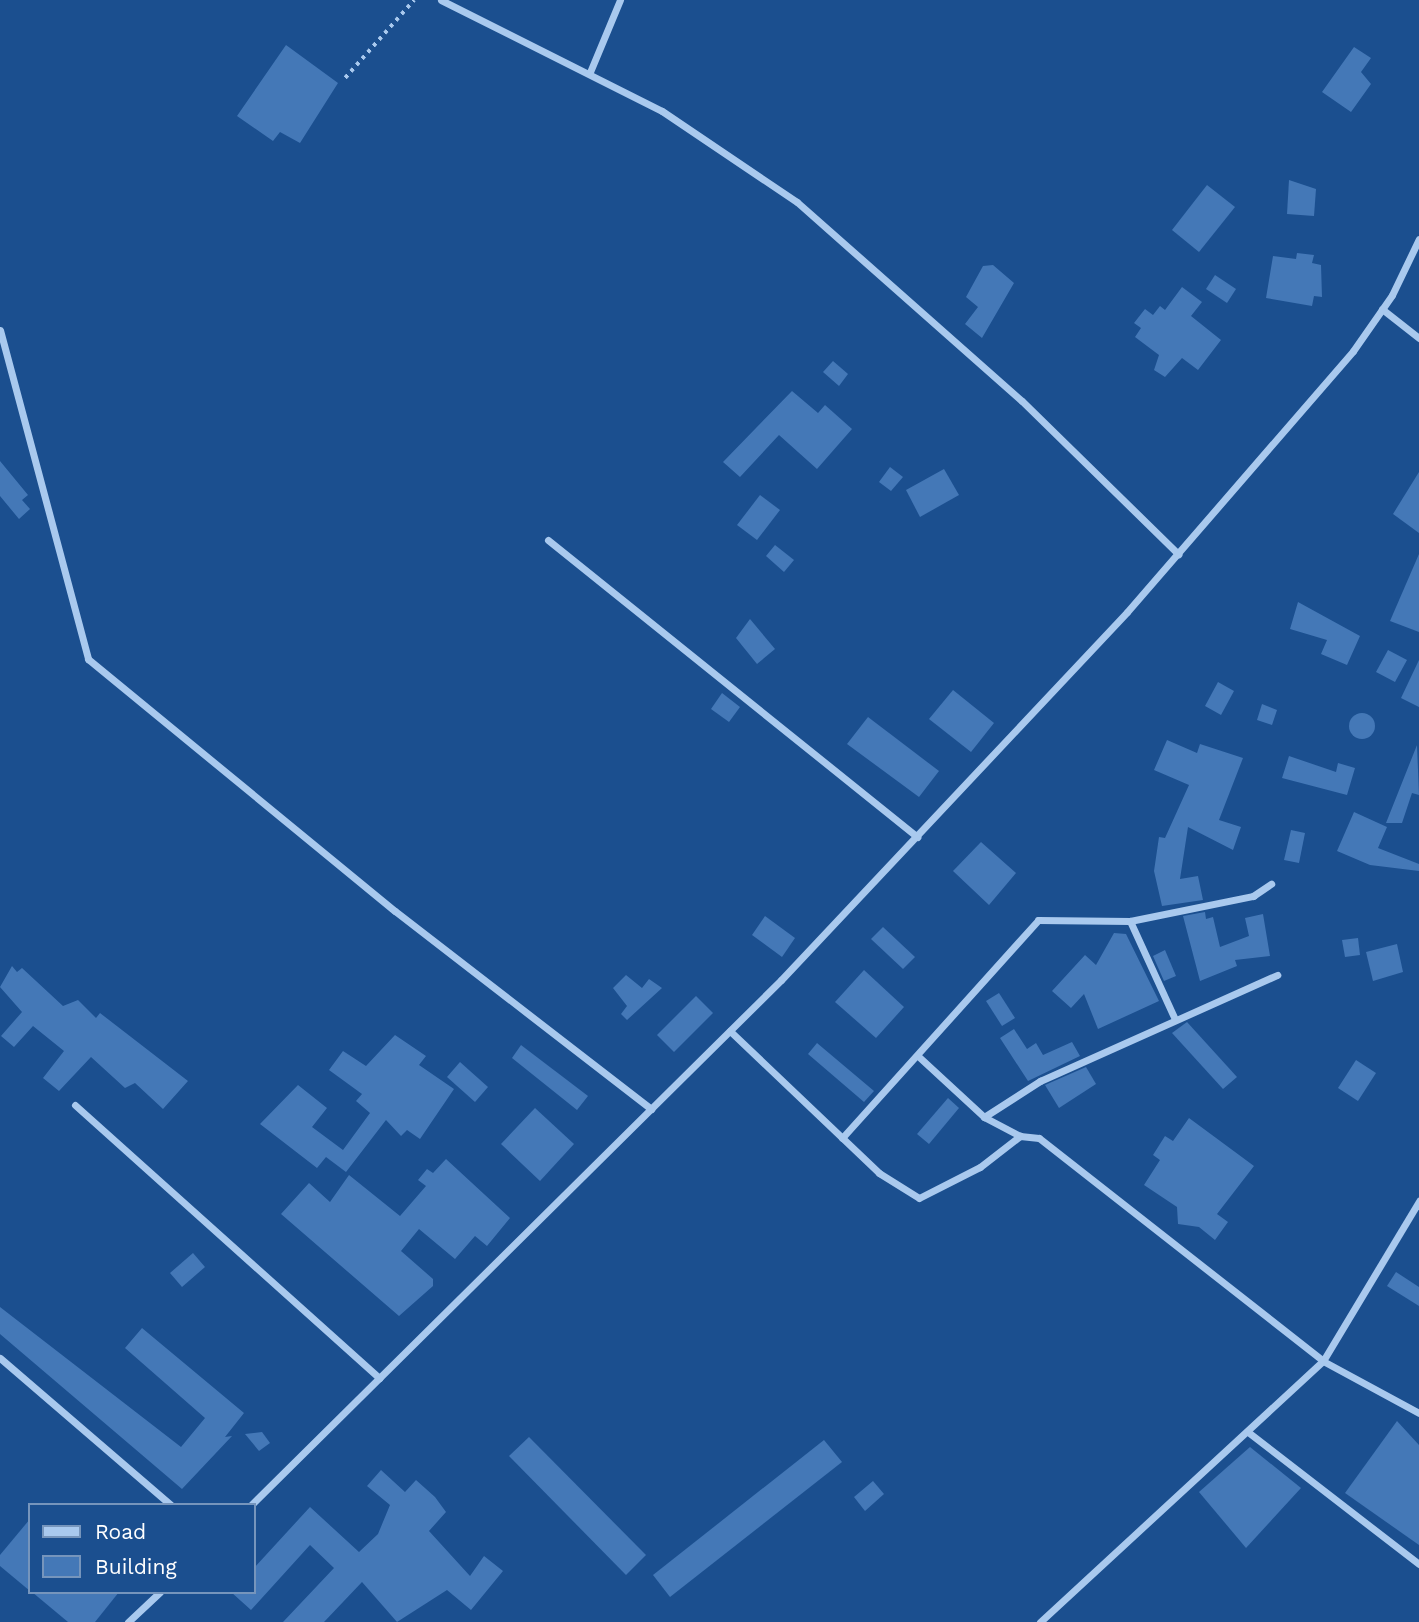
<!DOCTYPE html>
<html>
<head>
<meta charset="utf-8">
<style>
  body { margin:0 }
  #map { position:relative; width:1419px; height:1622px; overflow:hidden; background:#1b4f8f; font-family:"Work Sans",sans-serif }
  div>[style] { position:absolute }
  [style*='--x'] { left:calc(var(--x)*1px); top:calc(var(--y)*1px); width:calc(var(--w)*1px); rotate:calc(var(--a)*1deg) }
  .building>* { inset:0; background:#4478b7 }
  .round { border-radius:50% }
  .path>* { height:3.5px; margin-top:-1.75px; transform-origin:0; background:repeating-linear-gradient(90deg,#a9c9ee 0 3.5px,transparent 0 8.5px) }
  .street>* { height:7px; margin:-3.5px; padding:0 3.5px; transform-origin:3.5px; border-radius:3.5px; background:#a9c9ee }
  span { translate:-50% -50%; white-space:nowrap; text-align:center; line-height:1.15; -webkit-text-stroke:5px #1b4f8f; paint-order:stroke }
  .legend { position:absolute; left:28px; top:1503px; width:228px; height:91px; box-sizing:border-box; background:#1b4f8f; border:2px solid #7695bc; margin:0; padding:9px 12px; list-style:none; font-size:21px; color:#fff }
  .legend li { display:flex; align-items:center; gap:14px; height:35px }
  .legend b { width:35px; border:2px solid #7695bc }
</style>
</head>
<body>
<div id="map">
  <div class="building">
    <i style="clip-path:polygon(286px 45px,338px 83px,300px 143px,280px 132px,273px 141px,237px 116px)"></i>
    <i style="clip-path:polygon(1354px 47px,1371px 58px,1361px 72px,1371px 84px,1351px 112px,1322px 92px)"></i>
    <i style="clip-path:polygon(1289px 180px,1316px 189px,1314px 216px,1287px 214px)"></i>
    <i style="clip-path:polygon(1207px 185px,1235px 207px,1199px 252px,1172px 230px)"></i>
    <i style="clip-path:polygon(1297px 253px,1314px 255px,1312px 263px,1321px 265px,1322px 297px,1314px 296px,1312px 306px,1266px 298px,1273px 256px,1296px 259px)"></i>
    <i style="clip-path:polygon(993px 265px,1014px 283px,982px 338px,965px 324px,978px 307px,966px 297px,983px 266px)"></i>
    <i style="clip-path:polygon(1215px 275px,1236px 289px,1227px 303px,1206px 289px)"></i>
    <i style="clip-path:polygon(1182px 287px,1202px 302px,1191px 316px,1221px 340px,1198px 370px,1182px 358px,1165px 377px,1154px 370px,1159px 355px,1135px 337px,1141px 328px,1134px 323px,1145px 309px,1153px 315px,1160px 306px,1165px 310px)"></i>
    <i style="clip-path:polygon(833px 361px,848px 374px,839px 386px,823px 372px)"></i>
    <i style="clip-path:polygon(792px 391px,818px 413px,825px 405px,852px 429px,817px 469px,779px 435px,740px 477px,723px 462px)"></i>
    <i style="clip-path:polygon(0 461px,28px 495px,22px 500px,30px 509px,19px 519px,0 496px)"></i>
    <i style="clip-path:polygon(890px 467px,903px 477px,891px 491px,879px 482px)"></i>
    <i style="clip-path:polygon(944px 469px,959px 495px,920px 517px,906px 490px)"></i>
    <i style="clip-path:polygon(1419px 472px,1419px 533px,1393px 514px)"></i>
    <i style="clip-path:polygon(760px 495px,780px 510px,757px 540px,737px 525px)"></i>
    <i style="clip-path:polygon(775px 545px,794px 560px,784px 572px,766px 556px)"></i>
    <i style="clip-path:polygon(1419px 554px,1419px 632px,1390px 621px)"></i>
    <i style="clip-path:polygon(1298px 602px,1360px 636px,1347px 665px,1321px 654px,1327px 640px,1290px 629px)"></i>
    <i style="clip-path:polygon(750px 619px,775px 649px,757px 664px,736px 638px)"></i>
    <i style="clip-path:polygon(1388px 650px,1407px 660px,1395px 682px,1376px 672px)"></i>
    <i style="clip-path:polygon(1419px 660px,1419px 707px,1401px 698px)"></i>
    <i style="clip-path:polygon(1218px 682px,1234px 691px,1221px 715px,1205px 706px)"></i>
    <i style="clip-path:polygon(953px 690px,994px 723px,971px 752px,929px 719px)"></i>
    <i style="clip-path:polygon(722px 693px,740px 707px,729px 722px,711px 709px)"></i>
    <i style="clip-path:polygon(1262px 704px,1277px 710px,1272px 725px,1257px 720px)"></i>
    <i class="round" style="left:1349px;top:713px;width:26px;height:26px"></i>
    <i style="clip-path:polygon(868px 717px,939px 771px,919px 797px,847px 744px)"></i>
    <i style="clip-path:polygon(1167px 740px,1197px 753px,1200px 744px,1243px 758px,1219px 820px,1241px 827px,1233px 850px,1188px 827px,1180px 879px,1198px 876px,1203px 900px,1162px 906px,1154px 871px,1159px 837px,1165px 838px,1189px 785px,1154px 770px)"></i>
    <i style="clip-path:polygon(1417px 745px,1419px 795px,1412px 793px,1402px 823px,1386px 823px)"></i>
    <i style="clip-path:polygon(1289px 756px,1336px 772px,1338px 763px,1355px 768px,1347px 795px,1282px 778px)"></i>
    <i style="clip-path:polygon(1354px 812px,1387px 827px,1378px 848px,1419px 864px,1419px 871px,1370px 865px,1337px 851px)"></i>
    <i style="clip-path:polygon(1291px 830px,1305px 833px,1299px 863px,1284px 860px)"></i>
    <i style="clip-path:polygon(981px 842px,1016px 873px,989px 905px,953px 871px)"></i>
    <i style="clip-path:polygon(1205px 912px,1206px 919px,1213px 917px,1220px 947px,1249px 936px,1245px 918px,1263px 914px,1270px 956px,1235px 960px,1237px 966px,1200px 981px,1183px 916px)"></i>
    <i style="clip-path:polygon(765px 916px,795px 938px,782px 957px,752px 935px)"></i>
    <i style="clip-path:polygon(883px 927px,915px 957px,903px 969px,871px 939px)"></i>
    <i style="clip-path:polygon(1114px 933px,1126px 934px,1159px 1001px,1098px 1029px,1084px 994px,1071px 1008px,1052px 991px,1085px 955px,1096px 965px)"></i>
    <i style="clip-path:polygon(1358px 938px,1360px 955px,1345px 957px,1342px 940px)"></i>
    <i style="clip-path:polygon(1397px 944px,1403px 972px,1373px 981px,1366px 952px)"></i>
    <i style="clip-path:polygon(1165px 950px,1176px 976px,1164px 981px,1153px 956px)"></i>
    <i style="clip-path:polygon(12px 966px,17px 972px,22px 968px,63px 1006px,78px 1000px,96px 1018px,100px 1013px,188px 1081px,163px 1109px,135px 1083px,125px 1088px,91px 1057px,59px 1091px,43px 1078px,64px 1051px,33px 1026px,14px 1047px,1px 1036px,22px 1012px,0 987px)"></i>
    <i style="clip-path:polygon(864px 970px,904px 1007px,876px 1038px,835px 1002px)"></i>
    <i style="clip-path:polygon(626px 975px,642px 988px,649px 979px,662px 988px,627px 1020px,621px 1014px,627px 1006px,613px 988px)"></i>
    <i style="clip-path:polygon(999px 993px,1015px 1018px,1002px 1026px,986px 1001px)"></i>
    <i style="clip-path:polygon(696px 996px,713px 1013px,674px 1052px,657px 1035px)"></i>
    <i style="clip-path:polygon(1187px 1022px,1237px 1077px,1223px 1089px,1172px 1033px)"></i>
    <i style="clip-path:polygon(1014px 1029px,1027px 1049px,1036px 1043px,1043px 1055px,1072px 1042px,1080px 1056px,1028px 1081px,1000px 1038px)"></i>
    <i style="clip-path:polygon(395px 1035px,426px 1056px,419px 1065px,454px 1089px,420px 1139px,407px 1130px,401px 1136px,386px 1120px,346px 1172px,326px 1157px,317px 1168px,260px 1124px,298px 1085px,327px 1108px,312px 1127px,343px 1150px,370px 1113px,356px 1101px,362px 1094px,329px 1070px,343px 1051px,366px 1066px)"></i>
    <i style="clip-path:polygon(817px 1043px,874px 1091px,864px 1102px,808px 1054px)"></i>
    <i style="clip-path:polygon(521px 1045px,588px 1096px,577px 1110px,512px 1058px)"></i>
    <i style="clip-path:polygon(1356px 1060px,1376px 1073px,1358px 1101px,1338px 1088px)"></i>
    <i style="clip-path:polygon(460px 1062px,488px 1087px,475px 1102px,447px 1077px)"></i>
    <i style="clip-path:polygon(1086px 1067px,1096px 1084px,1059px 1108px,1045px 1085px)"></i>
    <i style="clip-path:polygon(948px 1098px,959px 1108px,929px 1144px,917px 1134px)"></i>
    <i style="clip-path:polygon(535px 1108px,574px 1144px,540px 1181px,501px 1144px)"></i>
    <i style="clip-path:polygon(1189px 1118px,1254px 1166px,1217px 1214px,1228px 1222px,1215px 1240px,1199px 1227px,1178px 1224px,1177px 1207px,1144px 1185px,1160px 1160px,1153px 1155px,1165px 1136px,1173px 1141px)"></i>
    <i style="clip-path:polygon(446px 1159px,510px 1218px,487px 1246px,475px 1236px,455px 1259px,419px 1229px,401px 1251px,433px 1279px,433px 1286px,399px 1316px,281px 1214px,309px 1183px,330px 1202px,349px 1175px,400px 1216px,426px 1186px,418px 1180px,427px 1169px,433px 1173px)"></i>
    <i style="clip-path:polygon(193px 1253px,205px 1267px,182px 1287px,170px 1273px)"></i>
    <i style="clip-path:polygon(1396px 1272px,1419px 1287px,1419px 1306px,1387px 1286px)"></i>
    <i style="clip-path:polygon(0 1307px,181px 1447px,205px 1418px,125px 1348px,142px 1328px,244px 1413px,225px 1437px,232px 1436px,182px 1489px,0 1334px)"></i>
    <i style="clip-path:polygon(1397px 1421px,1419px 1445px,1419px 1545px,1345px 1493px)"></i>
    <i style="clip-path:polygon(262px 1432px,270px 1443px,259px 1451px,245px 1434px)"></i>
    <i style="clip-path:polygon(529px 1437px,646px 1555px,626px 1575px,509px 1456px)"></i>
    <i style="clip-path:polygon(824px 1440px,842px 1462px,670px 1597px,653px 1575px)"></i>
    <i style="clip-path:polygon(1250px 1447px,1301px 1488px,1246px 1548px,1199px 1492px)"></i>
    <i style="clip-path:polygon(381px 1470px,405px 1492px,416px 1480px,435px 1497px,446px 1512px,429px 1531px,470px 1576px,484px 1556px,503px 1571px,471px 1610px,447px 1590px,397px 1622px,362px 1582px,324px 1622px,283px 1622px,334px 1568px,310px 1545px,251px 1610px,231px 1592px,254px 1592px,254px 1568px,310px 1507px,359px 1552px,378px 1534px,390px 1505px,367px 1486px)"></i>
    <i style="clip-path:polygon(873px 1481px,884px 1494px,865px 1511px,854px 1497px)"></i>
    <i style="clip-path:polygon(30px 1519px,30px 1591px,0 1566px,0 1555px)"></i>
    <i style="clip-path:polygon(32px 1592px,119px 1592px,95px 1622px,68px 1622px)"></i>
  </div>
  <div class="path">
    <i style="--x:345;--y:78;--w:104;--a:-48.5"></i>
  </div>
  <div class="street">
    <i style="--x:441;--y:0;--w:247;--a:26.7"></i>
    <i style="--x:662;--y:111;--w:163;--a:34"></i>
    <i style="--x:797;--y:202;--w:300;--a:41.5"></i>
    <i style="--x:1022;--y:401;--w:219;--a:44.4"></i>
    <i style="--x:590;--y:72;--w:78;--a:-67.4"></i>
    <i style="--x:1382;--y:309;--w:47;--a:38.1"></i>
    <i style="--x:0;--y:330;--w:341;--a:75"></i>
    <i style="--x:88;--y:659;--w:397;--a:39.4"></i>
    <i style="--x:395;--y:911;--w:324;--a:37.7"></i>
    <i style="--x:548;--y:540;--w:474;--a:38.8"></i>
    <i style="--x:1130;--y:921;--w:106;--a:65.4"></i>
    <i style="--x:730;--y:1031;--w:206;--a:43.6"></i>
    <i style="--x:879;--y:1173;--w:47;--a:32"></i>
    <i style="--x:919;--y:1198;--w:68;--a:-26.9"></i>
    <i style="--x:980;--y:1167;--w:51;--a:-37.8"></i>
    <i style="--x:1020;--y:1136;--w:19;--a:6"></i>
    <i style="--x:1039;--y:1138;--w:361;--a:38.1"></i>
    <i style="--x:1323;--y:1361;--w:109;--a:28.4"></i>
    <i style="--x:918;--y:1056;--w:90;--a:42.7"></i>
    <i style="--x:984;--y:1117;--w:41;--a:27.8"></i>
    <i style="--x:75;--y:1105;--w:409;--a:41.9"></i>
    <i style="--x:984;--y:1117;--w:67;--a:-32.7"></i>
    <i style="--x:1040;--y:1081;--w:260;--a:-24.1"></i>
    <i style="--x:842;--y:1138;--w:293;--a:-48"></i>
    <i style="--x:1038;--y:920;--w:92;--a:0.6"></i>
    <i style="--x:1130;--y:921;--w:126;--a:-11.5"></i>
    <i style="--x:1253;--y:896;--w:22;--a:-34"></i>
    <i style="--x:0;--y:1358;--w:225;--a:40.7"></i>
    <i style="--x:1248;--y:1432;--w:216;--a:37.7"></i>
    <i style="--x:251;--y:1505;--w:746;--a:-44.73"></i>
    <i style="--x:781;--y:980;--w:505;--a:-46.76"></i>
    <i style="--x:1127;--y:612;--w:345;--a:-49.1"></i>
    <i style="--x:1353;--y:351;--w:68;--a:-55.1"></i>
    <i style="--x:1392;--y:295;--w:62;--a:-64.3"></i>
    <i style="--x:128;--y:1622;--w:44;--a:-43.2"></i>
    <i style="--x:1040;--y:1622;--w:385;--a:-42.7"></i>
    <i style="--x:1323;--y:1361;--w:187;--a:-59"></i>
  </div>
  <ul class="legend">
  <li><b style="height:9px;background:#a9c9ee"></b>Road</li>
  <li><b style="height:19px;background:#4478b7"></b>Building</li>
  </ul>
</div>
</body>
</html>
